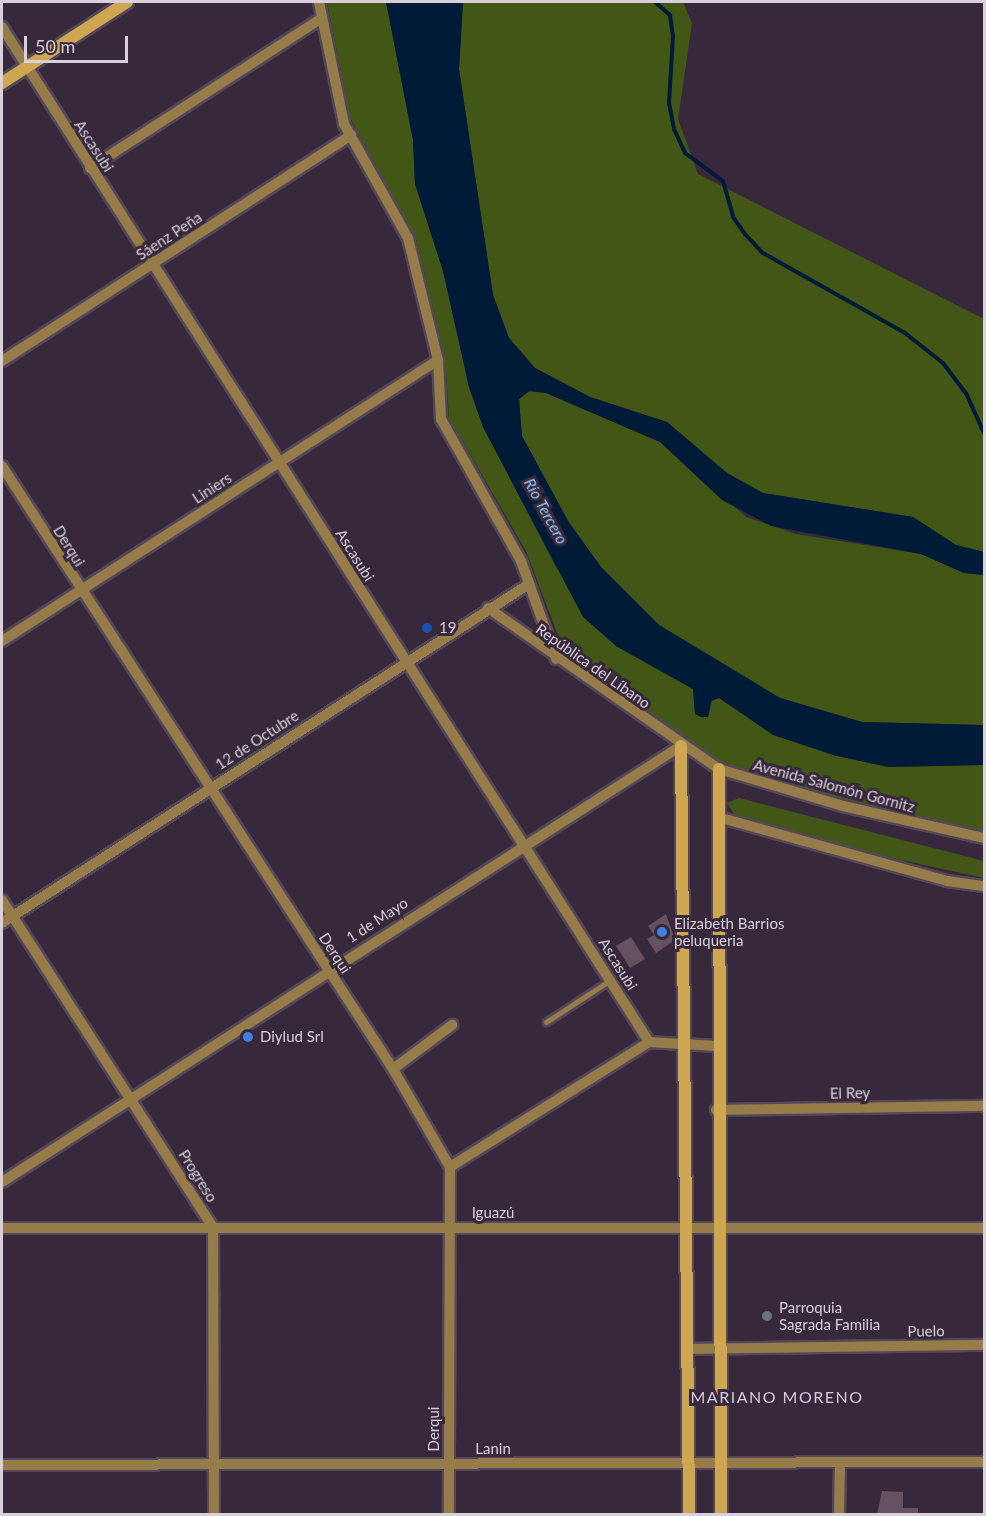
<!DOCTYPE html>
<html>
<head>
<meta charset="utf-8">
<style>
  body { margin:0 }
  #map { position:relative; width:986px; height:1516px; overflow:hidden; background:#37293b; font-family:Lato,sans-serif }
  div>[style] { position:absolute }
  [style*='--x'] { left:calc(var(--x)*1px); top:calc(var(--y)*1px); width:calc(var(--w)*1px); rotate:calc(var(--a)*1deg) }
  .green>* { inset:0; background:#425716 }
  .water>* { inset:0; background:#001b37 }
  .stream>* { height:4px; margin:-2px; padding:0 2px; transform-origin:2px; border-radius:2px; background:#001b37 }
  .building>* { inset:0; background:#665160 }
  .roads { filter:drop-shadow(2px 0 #544758) drop-shadow(-2px 0 #544758) drop-shadow(0 2px #544758) drop-shadow(0 -2px #544758) }
  .lane>* { height:5px; margin:-2.5px; padding:0 2.5px; transform-origin:2.5px; border-radius:2.5px; background:#957c49 }
  .street>* { height:10px; margin:-5px; padding:0 5px; transform-origin:5px; border-radius:5px; background:#957c49 }
  .secondary>* { height:12px; margin:-6px; padding:0 6px; transform-origin:6px; border-radius:6px; background:#cfa652 }
  .dots>* { width:16px; height:16px; translate:-50% -50%; box-sizing:border-box; border:3px solid #37293b; border-radius:50% }
  span { translate:-50% -50%; white-space:nowrap; text-align:center; line-height:1.15; -webkit-text-stroke:6px #37293b; paint-order:stroke }
  .street-label { font-size:15px; color:#d9d0dc }
  .poi-label { font-size:15px; color:#d9d0dc }
  .left { translate:0 -50%; text-align:left }
  .water-label { font-size:16px; color:#9ac8f7; font-style:italic }
  .neighbourhood-label { font-size:16px; color:#d9c8df; letter-spacing:1.5px }
  .frame { position:absolute; inset:0; border:3px solid #d9d0dc; pointer-events:none }
  .scale { position:absolute; left:24px; top:36px; width:104px; height:27px; box-sizing:border-box; border:3px solid #d9d0dc; border-top:0; padding-left:8px; font-size:18px; line-height:21px; white-space:nowrap; color:#d9d0dc; -webkit-text-stroke:4px #37293b; paint-order:stroke }
</style>
</head>
<body>
<div id="map">
  <div class="green">
    <i style="clip-path:polygon(327px 2px,386px 2px,413px 140px,415px 184px,443px 271px,469px 387px,483px 427px,556px 567px,616px 646px,693px 689px,695px 714px,708px 717px,712px 701px,719px 697px,833px 755px,888px 767px,984px 765px,984px 832px,845px 800px,721px 762px,565px 654px,526px 551px,449px 418px,445px 358px,416px 239px,350px 118px)"></i>
    <i style="clip-path:polygon(463px 2px,683px 2px,692px 23px,678px 119px,698px 174px,984px 319px,984px 552px,956px 545px,913px 517px,763px 493px,727px 473px,667px 422px,590px 397px,535px 368px,509px 338px,493px 295px,459px 69px)"></i>
    <i style="clip-path:polygon(530px 391px,546px 393px,660px 442px,746px 517px,796px 534px,921px 554px,964px 573px,984px 575px,984px 725px,862px 722px,780px 698px,659px 625px,601px 567px,568px 521px,522px 436px,519px 399px)"></i>
    <i style="clip-path:polygon(739px 798px,984px 861px,984px 878px,865px 852px,734px 814px,727px 803px)"></i>
  </div>
  <div class="water">
    <i style="clip-path:polygon(386px 2px,463px 2px,459px 69px,493px 295px,509px 338px,535px 368px,590px 397px,667px 422px,727px 473px,763px 493px,913px 517px,956px 545px,984px 552px,984px 575px,964px 573px,921px 554px,771px 526px,722px 500px,660px 442px,546px 393px,529px 391px,519px 399px,522px 436px,568px 521px,601px 567px,659px 625px,780px 698px,862px 722px,984px 725px,984px 765px,888px 767px,833px 755px,773px 735px,719px 698px,711px 701px,708px 717px,701px 717px,695px 714px,693px 689px,616px 646px,583px 617px,483px 427px,469px 387px,443px 271px,415px 184px,413px 140px)"></i>
  </div>
  <div class="stream">
    <i style="--x:655;--y:2;--w:20;--a:41"></i>
    <i style="--x:670;--y:15;--w:21;--a:82"></i>
    <i style="--x:673;--y:36;--w:67;--a:93.4"></i>
    <i style="--x:669;--y:103;--w:26;--a:79"></i>
    <i style="--x:674;--y:129;--w:26;--a:65"></i>
    <i style="--x:685;--y:153;--w:47;--a:36.4"></i>
    <i style="--x:723;--y:181;--w:37;--a:74"></i>
    <i style="--x:733;--y:217;--w:21;--a:55"></i>
    <i style="--x:745;--y:234;--w:26;--a:47"></i>
    <i style="--x:763;--y:253;--w:163;--a:29.4"></i>
    <i style="--x:905;--y:333;--w:48;--a:38.3"></i>
    <i style="--x:943;--y:363;--w:38;--a:53"></i>
    <i style="--x:966;--y:393;--w:44;--a:65.8"></i>
  </div>
  <div class="building">
    <i style="clip-path:polygon(666px 914px,675px 940px,656px 953px,647px 939px,654px 935px,648px 926px)"></i>
    <i style="clip-path:polygon(631px 937px,645px 959px,630px 968px,616px 946px)"></i>
    <i style="clip-path:polygon(882px 1491px,903px 1492px,903px 1508px,918px 1508px,918px 1514px,877px 1514px)"></i>
  </div>
  <div class="roads">
    <div class="lane">
      <i style="--x:546;--y:1022;--w:75;--a:-33.1"></i>
    </div>
    <div class="street">
      <i style="--x:319;--y:2;--w:125;--a:78.4"></i>
      <i style="--x:344;--y:124;--w:131;--a:60.7"></i>
      <i style="--x:408;--y:238;--w:126;--a:76.2"></i>
      <i style="--x:438;--y:360;--w:59;--a:87.1"></i>
      <i style="--x:441;--y:419;--w:163;--a:60.6"></i>
      <i style="--x:521;--y:561;--w:104;--a:70.3"></i>
      <i style="--x:2;--y:27;--w:1204;--a:57.48"></i>
      <i style="--x:649;--y:1042;--w:67;--a:3.4"></i>
      <i style="--x:90;--y:168;--w:276;--a:-32.9"></i>
      <i style="--x:2;--y:361;--w:416;--a:-32.9"></i>
      <i style="--x:2;--y:466;--w:719;--a:57.04"></i>
      <i style="--x:393;--y:1069;--w:113;--a:59.8"></i>
      <i style="--x:450;--y:1167;--w:347;--a:90.2"></i>
      <i style="--x:488;--y:608;--w:282;--a:34.9"></i>
      <i style="--x:719;--y:769;--w:129;--a:16.6"></i>
      <i style="--x:843;--y:806;--w:145;--a:12.8"></i>
      <i style="--x:2;--y:641;--w:519;--a:-32.8"></i>
      <i style="--x:718;--y:817;--w:238;--a:15.6"></i>
      <i style="--x:947;--y:881;--w:37;--a:8"></i>
      <i style="--x:2;--y:900;--w:390;--a:57.2"></i>
      <i style="--x:213;--y:1228;--w:286;--a:89.8"></i>
      <i style="--x:2;--y:923;--w:627;--a:-32.75"></i>
      <i style="--x:393;--y:1069;--w:74;--a:-36.7"></i>
      <i style="--x:716;--y:1110;--w:268;--a:-0.9"></i>
      <i style="--x:450;--y:1167;--w:235;--a:-32.1"></i>
      <i style="--x:2;--y:1182;--w:807;--a:-32.71"></i>
      <i style="--x:2;--y:1228;--w:982;--a:0"></i>
      <i style="--x:688;--y:1349;--w:296;--a:-0.8"></i>
      <i style="--x:2;--y:1465;--w:982;--a:-0.18"></i>
      <i style="--x:839;--y:1514;--w:51;--a:-88.9"></i>
    </div>
    <div class="secondary">
      <i style="--x:2;--y:83;--w:149;--a:-32.9"></i>
      <i style="--x:681;--y:746;--w:768;--a:89.4"></i>
      <i style="--x:719;--y:769;--w:745;--a:89.85"></i>
    </div>
  </div>
  <div class="dots">
    <i style="left:427px;top:628px;background:#1a4fb4"></i>
    <i style="left:662px;top:932px;background:#3f7fe0"></i>
    <i style="left:248px;top:1037px;background:#3f7fe0"></i>
    <i style="left:767px;top:1316px;background:#6b7280"></i>
  </div>
  <div class="street-label">
    <span style="left:94px;top:146px;rotate:57deg">Ascasubi</span>
    <span style="left:169px;top:236px;rotate:-33deg">Sáenz Peña</span>
    <span style="left:212px;top:488px;rotate:-33deg">Liniers</span>
    <span style="left:69px;top:546px;rotate:58deg">Derqui</span>
    <span style="left:355px;top:555px;rotate:58deg">Ascasubi</span>
    <span style="left:593px;top:666px;rotate:35deg">República del Líbano</span>
    <span style="left:257px;top:740px;rotate:-33deg">12 de Octubre</span>
    <span style="left:834px;top:786px;rotate:15deg">Avenida Salomón Gornitz</span>
    <span style="left:377px;top:920px;rotate:-33deg">1 de Mayo</span>
    <span style="left:335px;top:953px;rotate:57deg">Derqui</span>
    <span style="left:618px;top:964px;rotate:58deg">Ascasubi</span>
    <span style="left:850px;top:1093px;rotate:-1deg">El Rey</span>
    <span style="left:198px;top:1176px;rotate:58deg">Progreso</span>
    <span style="left:493px;top:1213px">Iguazú</span>
    <span style="left:926px;top:1331px;rotate:-1deg">Puelo</span>
    <span style="left:434px;top:1429px;rotate:-90deg">Derqui</span>
    <span style="left:493px;top:1449px">Lanin</span>
  </div>
  <div class="poi-label">
    <span class="left" style="left:439px;top:628px">19</span>
    <span class="left" style="left:674px;top:932px">Elizabeth Barrios<br>peluqueria</span>
    <span class="left" style="left:260px;top:1037px">Diylud Srl</span>
    <span class="left" style="left:779px;top:1316px">Parroquia<br>Sagrada Familia</span>
  </div>
  <div class="water-label">
    <span style="left:546px;top:511px;rotate:61deg">Río Tercero</span>
  </div>
  <div class="neighbourhood-label">
    <span style="left:777px;top:1397px">MARIANO MORENO</span>
  </div>
  <div class="frame"></div>
  <div class="scale">50 m</div>
</div>
</body>
</html>
